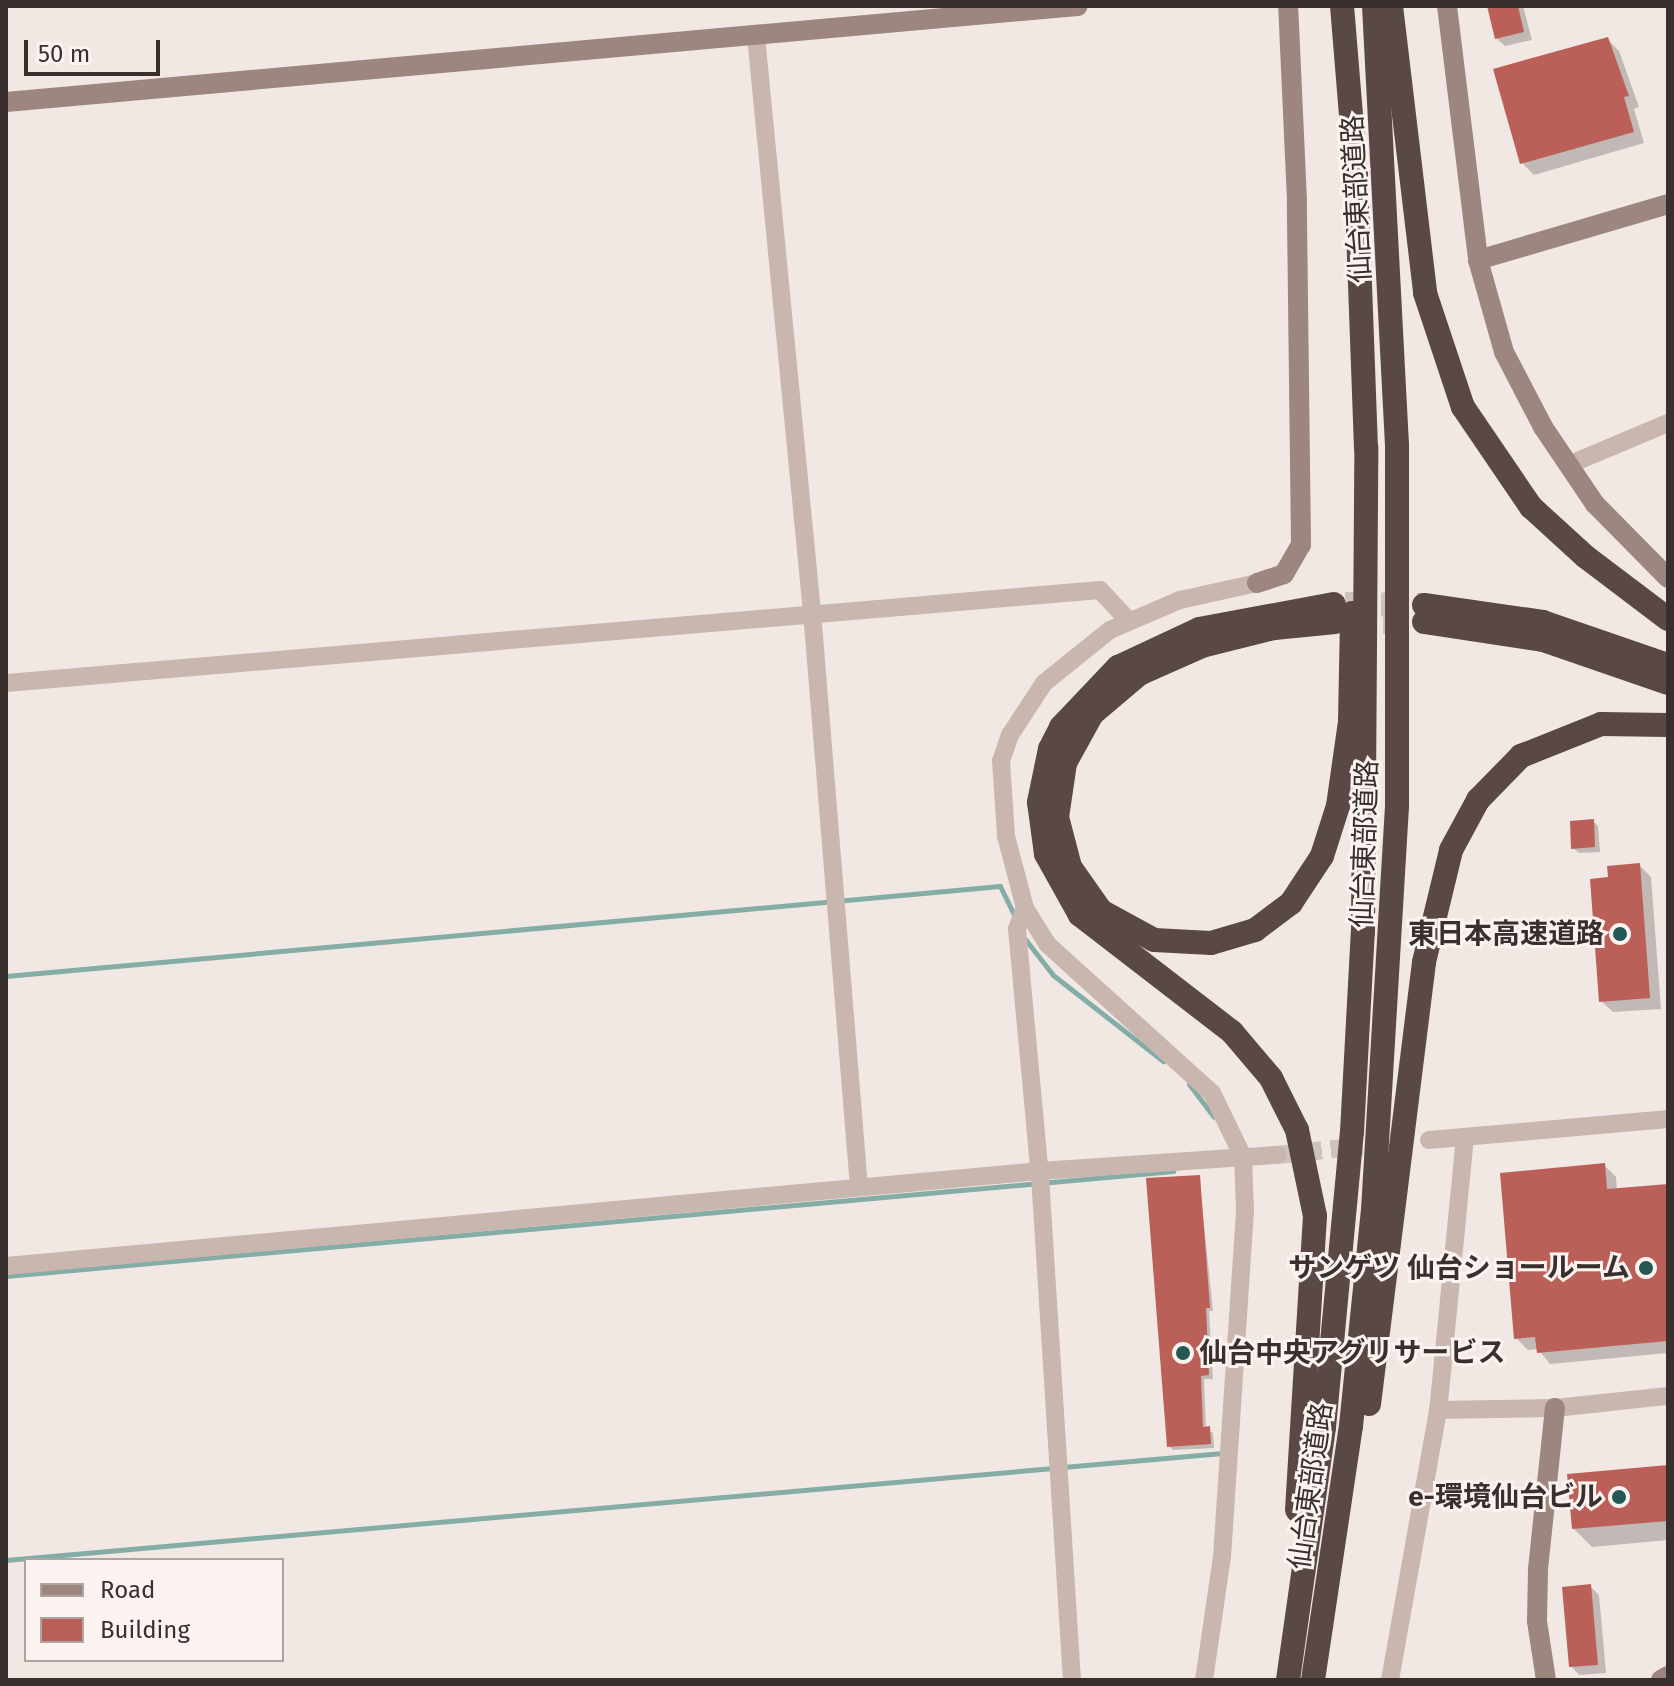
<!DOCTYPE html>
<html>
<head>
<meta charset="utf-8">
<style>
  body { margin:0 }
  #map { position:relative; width:1674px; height:1686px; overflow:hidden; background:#f2e8e3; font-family:"Fira Sans","Noto Sans JP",sans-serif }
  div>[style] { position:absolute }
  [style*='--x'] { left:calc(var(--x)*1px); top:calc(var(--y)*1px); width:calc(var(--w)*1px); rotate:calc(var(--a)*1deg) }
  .shadow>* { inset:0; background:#0003 }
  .stream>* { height:5px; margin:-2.5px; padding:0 2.5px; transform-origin:2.5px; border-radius:2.5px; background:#84ada8 }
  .building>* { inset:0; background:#bb6058 }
  .street-tunnel>* { height:18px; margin-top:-9px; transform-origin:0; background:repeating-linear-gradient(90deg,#cdc3be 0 18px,transparent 0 27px) }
  .highway-tunnel>* { height:24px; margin-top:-12px; transform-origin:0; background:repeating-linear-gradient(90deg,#cdc3be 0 24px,transparent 0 36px) }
  .street>* { height:18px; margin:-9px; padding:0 9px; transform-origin:9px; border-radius:9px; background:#c9b7af }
  .secondary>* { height:20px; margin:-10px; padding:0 10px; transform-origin:10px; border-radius:10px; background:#9d8680 }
  .highway>* { height:24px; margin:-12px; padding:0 12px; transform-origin:12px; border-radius:12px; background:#594845 }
  .dots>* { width:22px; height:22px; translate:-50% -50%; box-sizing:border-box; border:4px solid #faf3ef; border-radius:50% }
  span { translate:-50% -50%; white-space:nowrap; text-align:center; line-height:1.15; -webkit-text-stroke:6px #faf3ef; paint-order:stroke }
  .street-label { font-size:28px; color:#392f2c }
  .poi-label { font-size:28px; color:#392f2c; font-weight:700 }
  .right { translate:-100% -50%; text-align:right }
  .left { translate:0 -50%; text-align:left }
  .frame { position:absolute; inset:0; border:8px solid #392f2c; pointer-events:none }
  .legend { position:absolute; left:24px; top:1558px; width:260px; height:104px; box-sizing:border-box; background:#faf3ef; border:2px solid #ada5a1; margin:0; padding:10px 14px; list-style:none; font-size:24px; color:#392f2c }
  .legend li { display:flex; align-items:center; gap:16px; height:40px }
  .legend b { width:40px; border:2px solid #ada5a1 }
  .scale { position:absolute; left:24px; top:40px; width:136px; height:36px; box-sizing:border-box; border:4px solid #392f2c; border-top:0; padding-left:10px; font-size:24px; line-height:28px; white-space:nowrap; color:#392f2c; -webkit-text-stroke:6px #faf3ef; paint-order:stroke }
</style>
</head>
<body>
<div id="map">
  <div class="shadow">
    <i style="clip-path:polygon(1489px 6px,1523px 6px,1532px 40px,1505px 46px,1496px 38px)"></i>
    <i style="clip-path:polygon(1607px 39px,1619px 51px,1639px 107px,1634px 109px,1644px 143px,1534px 175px,1522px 163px)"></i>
    <i style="clip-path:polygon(1593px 821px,1598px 826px,1600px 852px,1579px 853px,1573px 848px)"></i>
    <i style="clip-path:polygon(1639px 865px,1651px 877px,1661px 1009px,1613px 1012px,1601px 1001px,1611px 879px)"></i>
    <i style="clip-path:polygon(1604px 1165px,1616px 1177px,1617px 1191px,1668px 1186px,1668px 1353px,1550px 1364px,1538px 1349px,1528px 1350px,1516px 1338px)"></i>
    <i style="clip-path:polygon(1199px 1177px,1213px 1311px,1209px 1311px,1213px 1379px,1204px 1379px,1206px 1429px,1213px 1433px,1214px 1448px,1173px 1450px,1169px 1446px)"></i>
    <i style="clip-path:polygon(1668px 1467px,1668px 1540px,1592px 1547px,1574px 1529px)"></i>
    <i style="clip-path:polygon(1590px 1586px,1599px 1595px,1606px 1673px,1579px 1675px,1571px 1666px)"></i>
  </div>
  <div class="stream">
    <i style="--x:1025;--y:939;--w:46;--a:52.1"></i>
    <i style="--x:1053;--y:975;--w:140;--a:38"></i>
    <i style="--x:6;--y:976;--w:998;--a:-5.17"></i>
    <i style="--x:1000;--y:886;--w:37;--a:64"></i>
    <i style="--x:1189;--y:1084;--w:41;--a:52.9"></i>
    <i style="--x:6;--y:1276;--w:1172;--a:-5.14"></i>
    <i style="--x:1063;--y:1467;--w:160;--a:-5"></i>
    <i style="--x:6;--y:1560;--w:1052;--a:-5.02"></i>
  </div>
  <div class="building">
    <i style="clip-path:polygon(1487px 6px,1518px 6px,1524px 32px,1495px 39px)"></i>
    <i style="clip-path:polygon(1608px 37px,1629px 96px,1624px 97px,1634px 132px,1520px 164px,1493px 69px)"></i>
    <i style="clip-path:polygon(1594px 819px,1595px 847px,1571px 849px,1570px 821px)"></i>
    <i style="clip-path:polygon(1640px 863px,1650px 998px,1599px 1002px,1590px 879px,1608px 877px,1607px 866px)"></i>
    <i style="clip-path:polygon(1605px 1163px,1607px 1189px,1668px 1184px,1668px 1341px,1537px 1353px,1535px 1337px,1514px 1339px,1500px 1173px)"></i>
    <i style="clip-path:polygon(1200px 1175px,1210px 1308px,1206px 1308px,1209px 1375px,1201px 1376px,1203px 1427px,1210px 1426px,1211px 1444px,1167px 1447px,1146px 1178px)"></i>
    <i style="clip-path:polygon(1668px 1465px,1668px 1521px,1572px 1529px,1567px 1474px)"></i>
    <i style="clip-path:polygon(1591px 1584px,1598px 1665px,1569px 1667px,1562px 1587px)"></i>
  </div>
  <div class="street-tunnel">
    <i style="--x:1277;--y:1155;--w:86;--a:-6"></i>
  </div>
  <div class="highway-tunnel">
    <i style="--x:1345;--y:604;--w:79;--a:0.7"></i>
    <i style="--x:1347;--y:622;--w:77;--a:0"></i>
  </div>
  <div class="street">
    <i style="--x:756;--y:36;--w:579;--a:84.45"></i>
    <i style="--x:812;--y:612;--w:577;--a:85.33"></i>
    <i style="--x:1568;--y:465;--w:108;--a:-22.8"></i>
    <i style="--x:6;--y:683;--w:1098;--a:-4.86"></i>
    <i style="--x:1100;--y:590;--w:40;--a:47"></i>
    <i style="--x:1025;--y:908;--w:22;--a:111"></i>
    <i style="--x:1017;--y:929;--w:248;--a:84.7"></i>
    <i style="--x:1040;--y:1176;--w:505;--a:86.37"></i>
    <i style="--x:1465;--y:1137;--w:274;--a:95.6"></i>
    <i style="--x:1438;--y:1410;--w:117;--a:-1"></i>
    <i style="--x:1555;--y:1408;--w:114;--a:-6.1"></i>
    <i style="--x:1429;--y:1140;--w:240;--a:-5"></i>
    <i style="--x:6;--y:1266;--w:1038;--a:-5.25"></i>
    <i style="--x:1040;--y:1171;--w:238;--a:-3.9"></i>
    <i style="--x:1204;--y:1680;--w:124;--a:-81.7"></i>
    <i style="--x:1222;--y:1557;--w:348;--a:-86.2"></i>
    <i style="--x:1245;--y:1210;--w:53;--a:-92.2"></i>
    <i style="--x:1243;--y:1157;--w:71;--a:-115.8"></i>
    <i style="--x:1212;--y:1093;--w:221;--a:-137.9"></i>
    <i style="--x:1048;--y:945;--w:44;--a:-121.9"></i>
    <i style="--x:1025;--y:908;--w:74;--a:-104.8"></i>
    <i style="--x:1006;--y:836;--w:75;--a:-93.8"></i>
    <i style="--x:1001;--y:761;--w:28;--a:-71"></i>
    <i style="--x:1010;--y:735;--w:62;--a:-56.8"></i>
    <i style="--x:1044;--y:683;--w:85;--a:-38.8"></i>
    <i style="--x:1110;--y:630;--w:76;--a:-23.2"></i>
    <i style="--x:1180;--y:600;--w:79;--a:-12.4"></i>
    <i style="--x:1390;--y:1680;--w:274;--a:-79.9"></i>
  </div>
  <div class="secondary">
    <i style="--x:1447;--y:6;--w:256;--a:83"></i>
    <i style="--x:1478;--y:260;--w:96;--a:74.2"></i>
    <i style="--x:1504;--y:352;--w:85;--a:62.5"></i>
    <i style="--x:1543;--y:427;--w:93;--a:56"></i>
    <i style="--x:1595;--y:504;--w:104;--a:45.4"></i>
    <i style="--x:6;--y:102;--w:1076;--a:-5.12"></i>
    <i style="--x:1478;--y:260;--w:198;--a:-16.4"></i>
    <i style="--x:1257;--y:583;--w:28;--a:-18"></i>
    <i style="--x:1284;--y:574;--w:34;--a:-60"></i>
    <i style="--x:1301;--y:545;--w:344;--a:-90.7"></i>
    <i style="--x:1297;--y:201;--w:195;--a:-92.6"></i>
    <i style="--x:1546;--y:1680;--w:60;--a:-98.7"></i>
    <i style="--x:1537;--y:1621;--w:52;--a:-88.9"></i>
    <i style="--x:1538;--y:1569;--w:162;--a:-84"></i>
    <i style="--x:1661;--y:1680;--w:8;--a:-30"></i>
  </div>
  <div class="highway">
    <i style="--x:1391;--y:6;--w:289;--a:83.2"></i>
    <i style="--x:1425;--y:293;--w:120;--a:71.6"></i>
    <i style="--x:1463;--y:407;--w:121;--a:55.8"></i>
    <i style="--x:1531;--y:507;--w:74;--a:42.3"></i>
    <i style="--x:1586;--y:557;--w:103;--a:37.1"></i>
    <i style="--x:1424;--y:605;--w:120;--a:8.1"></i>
    <i style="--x:1543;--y:622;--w:132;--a:19"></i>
    <i style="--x:1335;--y:622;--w:61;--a:174.4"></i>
    <i style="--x:1274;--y:628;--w:74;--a:166"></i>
    <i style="--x:1202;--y:646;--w:69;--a:156"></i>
    <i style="--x:1139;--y:674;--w:62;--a:139.6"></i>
    <i style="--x:1092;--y:714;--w:56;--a:118.9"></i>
    <i style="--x:1065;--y:763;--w:55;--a:98.4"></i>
    <i style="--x:1057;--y:817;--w:52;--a:75.4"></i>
    <i style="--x:1070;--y:867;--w:54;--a:54.8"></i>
    <i style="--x:1101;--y:911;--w:60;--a:28.7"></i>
    <i style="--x:1154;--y:940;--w:57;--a:3"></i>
    <i style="--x:1211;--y:943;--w:46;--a:-16.5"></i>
    <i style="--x:1255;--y:930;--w:45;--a:-36.9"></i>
    <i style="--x:1291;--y:903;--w:56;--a:-56.6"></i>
    <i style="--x:1322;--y:856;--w:52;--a:-72.3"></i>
    <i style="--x:1338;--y:806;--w:85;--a:-81.9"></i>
    <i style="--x:1350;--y:722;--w:109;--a:-88.9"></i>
    <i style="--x:1424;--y:622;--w:120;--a:8.6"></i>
    <i style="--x:1543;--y:640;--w:132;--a:19"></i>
    <i style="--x:1369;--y:1404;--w:445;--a:-82.9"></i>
    <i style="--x:1424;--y:962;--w:115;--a:-76.4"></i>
    <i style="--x:1451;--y:850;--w:57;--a:-61.6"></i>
    <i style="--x:1478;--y:800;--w:62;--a:-45.7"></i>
    <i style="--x:1521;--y:756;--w:86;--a:-21.8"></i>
    <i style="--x:1601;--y:724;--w:67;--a:0.9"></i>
    <i style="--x:1297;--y:1510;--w:295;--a:-86.5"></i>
    <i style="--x:1315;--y:1216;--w:88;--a:-101.8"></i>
    <i style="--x:1297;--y:1130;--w:58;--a:-116.6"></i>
    <i style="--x:1271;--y:1078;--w:60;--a:-130.3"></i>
    <i style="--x:1232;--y:1032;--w:192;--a:-142.4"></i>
    <i style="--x:1080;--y:915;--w:70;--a:-119.1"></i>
    <i style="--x:1046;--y:854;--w:52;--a:-97.7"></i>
    <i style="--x:1039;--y:802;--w:54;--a:-78.3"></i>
    <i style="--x:1050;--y:749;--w:25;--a:-63"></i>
    <i style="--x:1061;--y:727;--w:83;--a:-46.5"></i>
    <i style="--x:1118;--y:667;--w:89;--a:-25.1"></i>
    <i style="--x:1199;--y:629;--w:137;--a:-10.5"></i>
    <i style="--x:1288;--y:1680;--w:256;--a:-81.9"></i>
    <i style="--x:1324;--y:1427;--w:296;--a:-84.6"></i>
    <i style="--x:1352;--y:1132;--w:200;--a:-86.9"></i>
    <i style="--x:1363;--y:932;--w:484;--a:-89.6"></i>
    <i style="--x:1366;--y:448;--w:272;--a:-92.1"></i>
    <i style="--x:1356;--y:176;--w:171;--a:-94.7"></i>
    <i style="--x:1313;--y:1680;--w:257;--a:-81.5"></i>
    <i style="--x:1351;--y:1426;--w:217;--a:-84.2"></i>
    <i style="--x:1373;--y:1210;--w:405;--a:-86.6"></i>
    <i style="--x:1397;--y:806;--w:361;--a:-90"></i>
    <i style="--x:1397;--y:445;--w:440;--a:-93"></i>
  </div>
  <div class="dots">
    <i style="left:1620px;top:934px;background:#255753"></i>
    <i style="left:1646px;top:1268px;background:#255753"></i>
    <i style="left:1183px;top:1353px;background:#255753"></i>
    <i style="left:1619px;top:1497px;background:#255753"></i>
  </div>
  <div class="street-label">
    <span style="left:1357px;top:199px;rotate:-93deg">仙台東部道路</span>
    <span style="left:1365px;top:844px;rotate:-88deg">仙台東部道路</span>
    <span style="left:1311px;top:1486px;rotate:-82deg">仙台東部道路</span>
  </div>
  <div class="poi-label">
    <span class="right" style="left:1604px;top:934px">東日本高速道路</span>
    <span class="right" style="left:1630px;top:1268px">サンゲツ 仙台ショールーム</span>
    <span class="left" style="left:1199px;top:1353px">仙台中央アグリサービス</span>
    <span class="right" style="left:1603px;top:1497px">e-環境仙台ビル</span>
  </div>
  <div class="frame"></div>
  <ul class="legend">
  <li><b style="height:10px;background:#9d8680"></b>Road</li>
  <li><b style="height:22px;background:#bb6058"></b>Building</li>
  </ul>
  <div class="scale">50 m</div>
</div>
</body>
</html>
